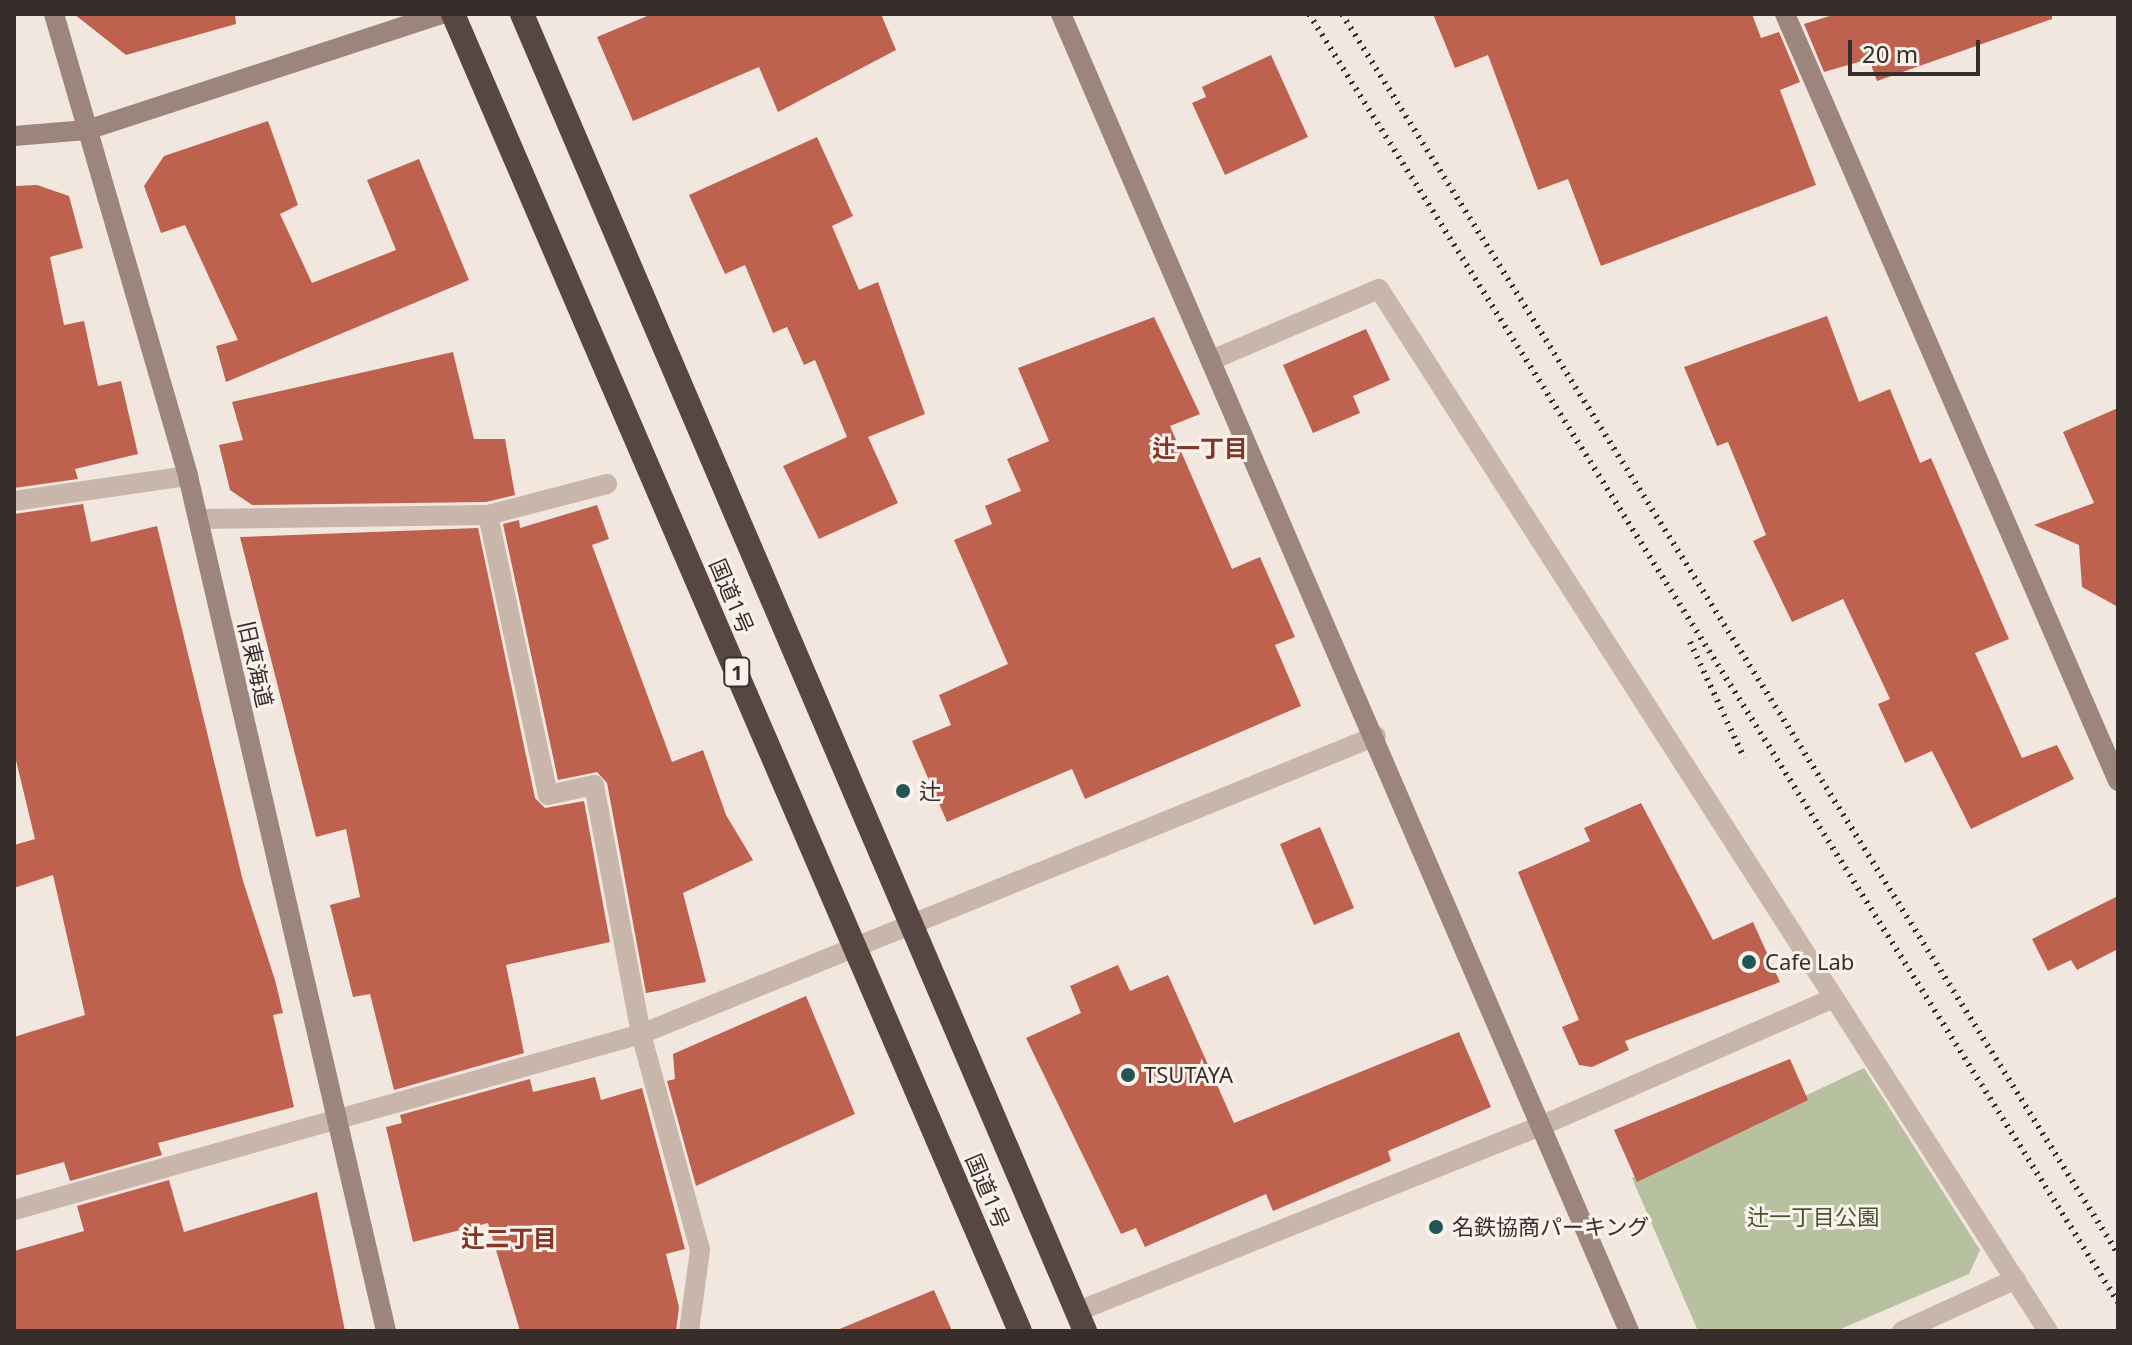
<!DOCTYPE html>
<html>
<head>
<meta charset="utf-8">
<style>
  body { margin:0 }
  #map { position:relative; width:2132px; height:1345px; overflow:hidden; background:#f1e7df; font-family:"Noto Sans","Noto Sans JP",sans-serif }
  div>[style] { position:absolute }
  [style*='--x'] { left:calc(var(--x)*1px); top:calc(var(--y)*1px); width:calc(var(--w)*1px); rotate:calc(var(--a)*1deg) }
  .green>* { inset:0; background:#b7c09f }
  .building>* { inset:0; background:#be614f }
  .lane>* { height:20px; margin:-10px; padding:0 10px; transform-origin:10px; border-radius:10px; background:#c9b6ab }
  .street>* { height:20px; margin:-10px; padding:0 10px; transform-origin:10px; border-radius:10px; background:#c9b6ab }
  .secondary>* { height:20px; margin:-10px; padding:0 10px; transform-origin:10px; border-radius:10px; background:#9c857c }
  .highway>* { height:24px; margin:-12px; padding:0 12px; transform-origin:12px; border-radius:12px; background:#574641 }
  .rail>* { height:6px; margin-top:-3px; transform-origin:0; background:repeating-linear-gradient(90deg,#372d2a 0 2px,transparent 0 8px) }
  .dots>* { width:22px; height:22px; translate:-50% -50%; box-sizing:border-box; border:4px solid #f9f1eb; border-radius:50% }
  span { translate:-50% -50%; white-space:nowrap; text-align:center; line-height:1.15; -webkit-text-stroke:6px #f9f1eb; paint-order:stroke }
  .shield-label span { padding:2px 6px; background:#f9f1eb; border:2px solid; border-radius:6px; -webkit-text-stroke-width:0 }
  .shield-label { font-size:20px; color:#372d2a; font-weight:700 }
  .street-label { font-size:22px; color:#372d2a }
  .poi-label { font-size:22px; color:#372d2a }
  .left { translate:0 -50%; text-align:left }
  .park-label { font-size:22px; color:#49542f }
  .neighbourhood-label { font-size:24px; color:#813628; font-weight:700 }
  .frame { position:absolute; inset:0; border:16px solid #372d2a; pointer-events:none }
  .scale { position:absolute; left:1848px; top:40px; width:132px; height:36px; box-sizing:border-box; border:4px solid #372d2a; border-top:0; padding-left:10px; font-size:24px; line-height:28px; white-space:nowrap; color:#372d2a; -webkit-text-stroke:6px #f9f1eb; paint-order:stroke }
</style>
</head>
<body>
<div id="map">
  <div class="green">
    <i style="clip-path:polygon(1864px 1068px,1980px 1250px,1969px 1274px,1836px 1331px,1698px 1331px,1632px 1178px)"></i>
  </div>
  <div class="building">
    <i style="clip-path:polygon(74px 14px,235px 14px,236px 24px,126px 55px)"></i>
    <i style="clip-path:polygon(652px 14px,881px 14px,896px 50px,778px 112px,759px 67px,633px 121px,597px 37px)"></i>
    <i style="clip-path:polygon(1433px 14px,1752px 14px,1761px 38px,1779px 32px,1800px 82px,1780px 90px,1816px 185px,1601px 266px,1568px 179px,1538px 190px,1488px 55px,1455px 68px)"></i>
    <i style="clip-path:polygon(1836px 14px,2052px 14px,2052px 19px,1877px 81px,1869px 59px,1824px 72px,1804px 24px)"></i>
    <i style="clip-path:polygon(1271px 55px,1308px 137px,1225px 175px,1192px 103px,1206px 97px,1202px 87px)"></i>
    <i style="clip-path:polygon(268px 121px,298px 205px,280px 214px,312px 283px,396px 250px,367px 180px,419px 159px,469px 280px,226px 382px,216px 346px,238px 340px,185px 225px,161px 233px,144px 186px,164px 156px)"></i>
    <i style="clip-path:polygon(817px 137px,853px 216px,832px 226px,859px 290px,878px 282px,925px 414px,868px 437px,898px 503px,819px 539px,783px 466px,847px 437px,815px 360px,804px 365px,787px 327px,773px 333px,745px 265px,725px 274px,689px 195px)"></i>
    <i style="clip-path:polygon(37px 185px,69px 196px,83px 248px,50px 257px,64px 325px,84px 321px,98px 386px,121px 381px,138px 454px,75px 469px,78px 479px,14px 488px,14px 186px)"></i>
    <i style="clip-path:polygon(1827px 316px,1859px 402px,1890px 389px,1920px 463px,1931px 458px,2009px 639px,1975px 653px,2022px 758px,2057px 745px,2074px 779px,1971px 829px,1932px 751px,1905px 763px,1878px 704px,1890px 699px,1843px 599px,1792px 622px,1753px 541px,1766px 535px,1728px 442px,1717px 446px,1684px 367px)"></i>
    <i style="clip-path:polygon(1154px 317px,1200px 414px,1170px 426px,1232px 569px,1260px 557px,1295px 637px,1275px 645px,1301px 706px,1085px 799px,1072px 769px,947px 822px,912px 741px,951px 725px,939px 695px,1008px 664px,954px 540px,992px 524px,985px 506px,1021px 491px,1007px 459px,1049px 441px,1018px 368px)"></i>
    <i style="clip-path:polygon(1366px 329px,1390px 380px,1353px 396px,1360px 413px,1313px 433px,1283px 365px)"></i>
    <i style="clip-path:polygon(453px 352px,474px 439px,505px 439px,515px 495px,486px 502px,252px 505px,230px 490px,219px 445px,243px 440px,232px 402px)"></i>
    <i style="clip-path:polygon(2118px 408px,2118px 607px,2082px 587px,2079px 545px,2034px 525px,2094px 503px,2063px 432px)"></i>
    <i style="clip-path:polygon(83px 504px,91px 542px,157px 526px,243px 881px,275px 980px,283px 1013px,273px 1015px,294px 1107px,158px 1143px,162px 1155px,70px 1181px,64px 1162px,14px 1176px,14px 1037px,85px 1015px,53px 875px,14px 888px,14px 845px,35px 839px,14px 752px,14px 514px)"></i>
    <i style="clip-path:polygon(597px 505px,609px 539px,592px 545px,672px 762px,703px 750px,726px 815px,753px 860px,683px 893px,706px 982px,646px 993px,607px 783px,597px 772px,558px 780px,503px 524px,519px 520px,520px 528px)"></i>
    <i style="clip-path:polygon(478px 528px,535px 798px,545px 808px,584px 801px,610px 942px,506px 965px,524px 1053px,394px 1090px,370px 994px,353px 997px,330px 905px,360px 897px,346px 829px,316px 837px,240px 537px)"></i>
    <i style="clip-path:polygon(1641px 803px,1713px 940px,1753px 922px,1780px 982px,1625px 1041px,1629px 1050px,1592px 1067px,1579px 1065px,1562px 1027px,1579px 1020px,1518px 872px,1590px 841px,1584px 828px)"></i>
    <i style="clip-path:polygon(1320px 827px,1354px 908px,1314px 925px,1280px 844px)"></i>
    <i style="clip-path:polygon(2118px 896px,2118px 949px,2077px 970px,2071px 960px,2048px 971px,2032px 939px)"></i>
    <i style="clip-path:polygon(1118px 965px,1130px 991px,1168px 975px,1234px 1123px,1459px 1032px,1491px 1107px,1388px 1151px,1391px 1161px,1273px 1211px,1266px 1194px,1145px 1247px,1136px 1228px,1121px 1234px,1026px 1038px,1081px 1013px,1070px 986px)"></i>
    <i style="clip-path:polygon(806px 996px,855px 1114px,696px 1186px,667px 1081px,675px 1079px,673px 1054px)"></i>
    <i style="clip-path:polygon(1790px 1059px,1808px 1100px,1637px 1182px,1614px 1130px)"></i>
    <i style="clip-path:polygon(595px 1077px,601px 1100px,642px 1088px,685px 1249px,666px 1254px,679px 1307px,676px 1331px,520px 1331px,488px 1223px,413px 1242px,386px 1127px,402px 1123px,400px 1115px,530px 1079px,533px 1092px)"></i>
    <i style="clip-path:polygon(169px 1180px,184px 1232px,317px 1192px,345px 1331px,14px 1331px,14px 1251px,84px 1231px,77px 1206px)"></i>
    <i style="clip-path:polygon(934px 1290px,952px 1331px,838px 1331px,837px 1330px)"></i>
  </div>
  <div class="lane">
    <i style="--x:488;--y:515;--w:286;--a:77.9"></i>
    <i style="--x:548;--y:795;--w:47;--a:-12.3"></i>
    <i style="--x:594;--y:785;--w:253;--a:79.3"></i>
    <i style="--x:641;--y:1034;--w:224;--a:74.7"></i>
    <i style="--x:700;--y:1250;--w:82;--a:97.7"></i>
    <i style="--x:199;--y:519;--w:289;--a:-0.8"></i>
    <i style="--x:488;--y:515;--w:123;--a:-14.6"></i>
  </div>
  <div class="street">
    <i style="--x:1214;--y:359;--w:179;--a:-23"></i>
    <i style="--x:1379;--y:289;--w:1238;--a:57.3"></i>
    <i style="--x:14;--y:501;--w:176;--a:-8.2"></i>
    <i style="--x:14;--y:1210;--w:651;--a:-15.68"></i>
    <i style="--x:641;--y:1034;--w:793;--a:-22.07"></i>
    <i style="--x:1076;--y:1312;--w:503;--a:-21.82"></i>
    <i style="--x:1543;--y:1125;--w:315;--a:-23.6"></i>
    <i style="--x:1902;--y:1331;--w:125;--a:-24.5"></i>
  </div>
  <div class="secondary">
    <i style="--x:54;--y:14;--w:481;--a:73.8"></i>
    <i style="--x:188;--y:476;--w:878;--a:76.96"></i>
    <i style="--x:1061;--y:14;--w:1434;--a:66.67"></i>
    <i style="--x:1785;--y:14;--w:836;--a:66.53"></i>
    <i style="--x:14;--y:136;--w:73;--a:-4.7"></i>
    <i style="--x:87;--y:130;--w:373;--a:-18.1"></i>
  </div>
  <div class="highway">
    <i style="--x:453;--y:14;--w:1434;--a:66.71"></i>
    <i style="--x:522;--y:14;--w:1432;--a:66.85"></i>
  </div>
  <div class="rail">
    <i style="--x:1309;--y:14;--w:1521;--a:57.87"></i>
    <i style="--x:1342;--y:14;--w:1463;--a:57.96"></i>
    <i style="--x:1690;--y:642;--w:128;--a:65"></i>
  </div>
  <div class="dots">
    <i style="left:903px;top:791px;background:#225655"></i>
    <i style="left:1749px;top:962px;background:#225655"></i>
    <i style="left:1128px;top:1075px;background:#225655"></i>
    <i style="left:1436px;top:1227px;background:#225655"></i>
  </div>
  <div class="shield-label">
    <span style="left:737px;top:672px">1</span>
  </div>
  <div class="street-label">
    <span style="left:732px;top:596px;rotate:67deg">国道1号</span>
    <span style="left:256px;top:664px;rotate:77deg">旧東海道</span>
    <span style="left:988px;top:1191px;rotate:67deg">国道1号</span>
  </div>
  <div class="poi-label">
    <span class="left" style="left:919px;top:791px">辻</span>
    <span class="left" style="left:1765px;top:962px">Cafe Lab</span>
    <span class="left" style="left:1144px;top:1075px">TSUTAYA</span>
    <span class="left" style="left:1452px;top:1227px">名鉄協商パーキング</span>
  </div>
  <div class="park-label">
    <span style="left:1813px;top:1217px">辻一丁目公園</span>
  </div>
  <div class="neighbourhood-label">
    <span style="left:1200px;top:448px">辻一丁目</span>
    <span style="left:509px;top:1238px">辻二丁目</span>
  </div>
  <div class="frame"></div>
  <div class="scale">20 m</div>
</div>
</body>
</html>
